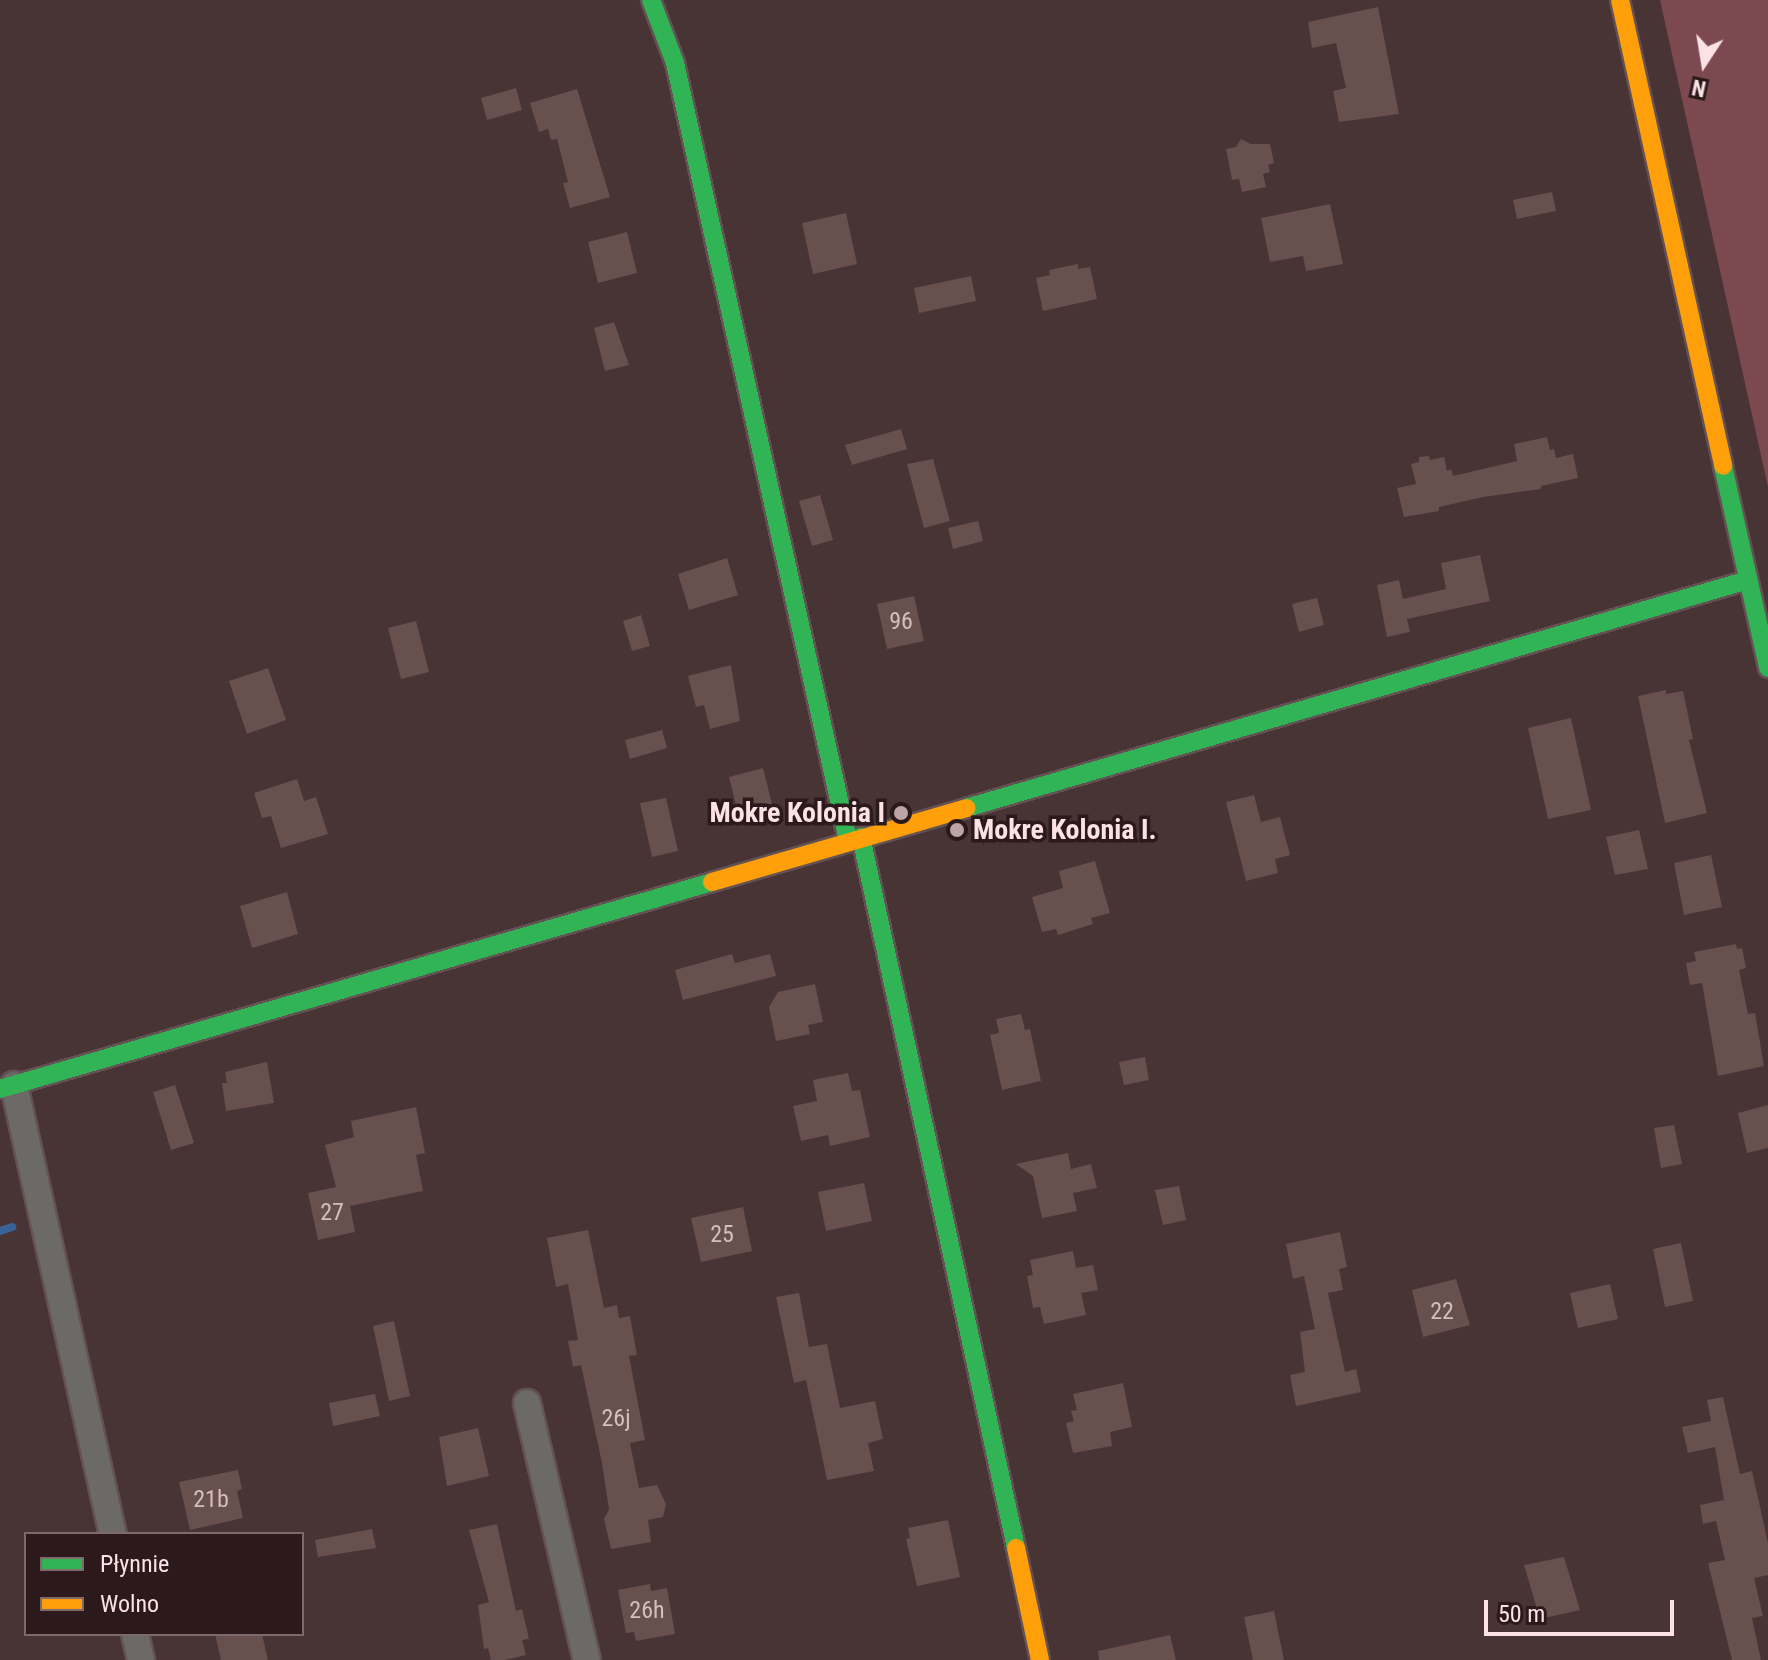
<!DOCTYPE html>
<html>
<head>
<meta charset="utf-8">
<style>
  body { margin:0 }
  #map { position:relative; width:1768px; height:1660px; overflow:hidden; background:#483335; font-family:"Roboto Condensed",sans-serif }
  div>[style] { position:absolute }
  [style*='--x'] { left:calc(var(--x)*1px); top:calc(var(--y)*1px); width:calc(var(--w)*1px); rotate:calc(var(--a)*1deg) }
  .green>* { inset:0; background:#7d4950 }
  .stream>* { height:8px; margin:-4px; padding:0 4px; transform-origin:4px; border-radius:4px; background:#396395 }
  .building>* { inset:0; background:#67504e }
  .roads { filter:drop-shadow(2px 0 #635153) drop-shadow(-2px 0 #635153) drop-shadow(0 2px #635153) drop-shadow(0 -2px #635153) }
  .street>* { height:26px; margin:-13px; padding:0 13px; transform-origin:13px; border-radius:13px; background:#6b6a66 }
  .fast>* { height:18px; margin:-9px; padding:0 9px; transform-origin:9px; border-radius:9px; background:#30b455 }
  .slow>* { height:18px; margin:-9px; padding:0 9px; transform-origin:9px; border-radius:9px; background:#ff9f0a }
  .dots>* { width:22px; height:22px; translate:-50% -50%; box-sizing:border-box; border:4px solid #2b191b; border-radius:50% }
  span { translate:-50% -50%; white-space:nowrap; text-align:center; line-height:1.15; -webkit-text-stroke:7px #2b191b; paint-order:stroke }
  .number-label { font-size:24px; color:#d7bebe }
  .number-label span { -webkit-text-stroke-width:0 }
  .poi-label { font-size:28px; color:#fce2e4; font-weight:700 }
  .right { translate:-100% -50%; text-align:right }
  .left { translate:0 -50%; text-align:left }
  .legend { position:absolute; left:24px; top:1532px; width:280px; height:104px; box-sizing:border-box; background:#2b191b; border:2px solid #7f696b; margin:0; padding:10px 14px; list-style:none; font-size:24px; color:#fce2e4 }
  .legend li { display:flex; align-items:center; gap:16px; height:40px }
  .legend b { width:40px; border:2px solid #7f696b }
  .north { position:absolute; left:1664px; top:24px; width:80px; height:80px; -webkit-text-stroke:6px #2b191b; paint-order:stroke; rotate:192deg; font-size:22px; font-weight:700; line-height:32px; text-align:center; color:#fce2e4 }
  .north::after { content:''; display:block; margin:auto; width:28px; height:36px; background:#fce2e4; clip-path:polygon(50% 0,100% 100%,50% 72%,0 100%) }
  .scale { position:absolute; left:1484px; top:1600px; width:190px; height:36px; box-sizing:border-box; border:4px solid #fce2e4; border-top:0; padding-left:10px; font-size:24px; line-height:28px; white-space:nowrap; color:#fce2e4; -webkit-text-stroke:6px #2b191b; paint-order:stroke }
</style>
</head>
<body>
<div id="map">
  <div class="green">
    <i style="clip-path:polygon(1660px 0,1768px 0,1768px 487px)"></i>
  </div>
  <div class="stream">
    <i style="--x:0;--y:1231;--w:13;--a:-18"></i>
  </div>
  <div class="building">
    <i style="clip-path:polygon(1378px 7px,1399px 114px,1339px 122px,1333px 91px,1346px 88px,1336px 43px,1312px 48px,1308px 22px)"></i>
    <i style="clip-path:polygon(516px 88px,522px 110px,487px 120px,481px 98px)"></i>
    <i style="clip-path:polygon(577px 89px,610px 197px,570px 208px,563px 183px,568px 182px,557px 139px,551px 140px,548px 129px,539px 132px,530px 103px)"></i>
    <i style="clip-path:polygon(1241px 139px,1251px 144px,1270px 144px,1274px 163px,1268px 165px,1270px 172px,1263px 174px,1266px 187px,1242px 192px,1239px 179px,1232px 180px,1226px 149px,1236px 147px)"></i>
    <i style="clip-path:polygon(1552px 192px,1556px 211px,1517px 219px,1513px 200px)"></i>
    <i style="clip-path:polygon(1330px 204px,1343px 264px,1306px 271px,1303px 256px,1270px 262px,1261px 218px)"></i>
    <i style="clip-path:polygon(846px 213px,857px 264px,813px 274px,802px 223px)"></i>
    <i style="clip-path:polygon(627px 232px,637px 273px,598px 283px,588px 242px)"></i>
    <i style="clip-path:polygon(1078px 264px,1078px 269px,1090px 267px,1097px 299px,1043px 311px,1036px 278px,1050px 275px,1049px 270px)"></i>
    <i style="clip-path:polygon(971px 276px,976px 301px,919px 313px,914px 288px)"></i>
    <i style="clip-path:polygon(614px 322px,629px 365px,605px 371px,594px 328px)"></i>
    <i style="clip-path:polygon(901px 429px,907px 449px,852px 465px,845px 445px)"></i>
    <i style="clip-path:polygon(1547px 437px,1550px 450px,1554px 449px,1556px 458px,1573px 454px,1578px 478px,1541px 486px,1541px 489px,1483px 497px,1439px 507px,1439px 511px,1404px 517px,1397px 488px,1416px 484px,1411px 464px,1419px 462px,1419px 457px,1429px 456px,1430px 460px,1444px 457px,1447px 471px,1451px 469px,1453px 476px,1517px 461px,1514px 444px)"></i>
    <i style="clip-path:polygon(933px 459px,950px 521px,924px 528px,907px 464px)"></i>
    <i style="clip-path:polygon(820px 495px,833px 540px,812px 546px,799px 501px)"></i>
    <i style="clip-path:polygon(978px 521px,983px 541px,953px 549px,948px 528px)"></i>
    <i style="clip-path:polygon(1480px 555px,1490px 601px,1407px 619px,1410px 632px,1387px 637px,1377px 585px,1399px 580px,1403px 599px,1446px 589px,1441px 563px)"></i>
    <i style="clip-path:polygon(727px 558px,738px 595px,689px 610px,678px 574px)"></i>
    <i style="clip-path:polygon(914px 596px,924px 641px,887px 649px,877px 604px)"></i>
    <i style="clip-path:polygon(1317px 598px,1324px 625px,1299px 632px,1292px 604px)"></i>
    <i style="clip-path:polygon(641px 615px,650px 646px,632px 651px,623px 621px)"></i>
    <i style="clip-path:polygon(416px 621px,429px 672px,401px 679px,388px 628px)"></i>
    <i style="clip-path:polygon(731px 665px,740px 721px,710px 729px,704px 705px,696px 707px,688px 676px)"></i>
    <i style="clip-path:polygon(268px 668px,286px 720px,247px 734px,229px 681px)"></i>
    <i style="clip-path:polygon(1666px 690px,1666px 694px,1683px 691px,1693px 739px,1689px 740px,1707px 813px,1665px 823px,1638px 696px)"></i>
    <i style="clip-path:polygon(1571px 718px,1591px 810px,1548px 819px,1528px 728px)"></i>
    <i style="clip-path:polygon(662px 730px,667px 748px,630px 759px,625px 740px)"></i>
    <i style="clip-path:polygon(763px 768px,773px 808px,739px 817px,729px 777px)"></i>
    <i style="clip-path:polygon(297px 779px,304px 801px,316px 797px,328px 834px,281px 848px,271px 816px,262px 818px,254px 793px)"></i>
    <i style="clip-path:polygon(1254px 795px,1261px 822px,1280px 817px,1290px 855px,1275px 859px,1278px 873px,1246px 881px,1226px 802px)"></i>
    <i style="clip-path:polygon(666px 798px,678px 851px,652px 857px,640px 803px)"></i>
    <i style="clip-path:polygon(1639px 830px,1648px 869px,1615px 875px,1606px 837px)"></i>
    <i style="clip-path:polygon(1711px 855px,1722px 907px,1684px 915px,1674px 863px)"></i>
    <i style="clip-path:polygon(1095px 861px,1110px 913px,1091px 918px,1093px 924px,1058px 935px,1056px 929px,1042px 932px,1032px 897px,1063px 888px,1059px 871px)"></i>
    <i style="clip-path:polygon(287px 892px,298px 934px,252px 948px,240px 906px)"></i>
    <i style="clip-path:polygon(1736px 944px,1737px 949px,1742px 948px,1746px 968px,1739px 970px,1748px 1014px,1755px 1013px,1764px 1066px,1718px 1076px,1702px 983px,1690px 985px,1686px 963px,1696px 961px,1694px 952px)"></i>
    <i style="clip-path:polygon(732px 954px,735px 963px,770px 954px,776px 976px,683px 1000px,675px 970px)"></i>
    <i style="clip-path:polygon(815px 984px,823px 1022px,808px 1025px,810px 1034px,776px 1041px,769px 1007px,778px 992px)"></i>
    <i style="clip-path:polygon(1021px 1014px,1025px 1030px,1030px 1029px,1041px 1081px,1002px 1090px,990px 1035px,999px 1033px,996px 1019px)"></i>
    <i style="clip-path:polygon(1145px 1057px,1149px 1080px,1124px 1085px,1119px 1062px)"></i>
    <i style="clip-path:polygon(267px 1062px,274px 1103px,226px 1111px,222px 1083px,227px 1083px,225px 1072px)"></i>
    <i style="clip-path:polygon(848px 1073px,852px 1091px,860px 1090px,870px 1137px,830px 1146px,828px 1135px,801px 1141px,793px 1106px,817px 1101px,813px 1080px)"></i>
    <i style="clip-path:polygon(175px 1085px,194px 1143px,171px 1150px,153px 1092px)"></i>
    <i style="clip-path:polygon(1768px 1105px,1768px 1148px,1747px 1153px,1738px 1113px)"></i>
    <i style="clip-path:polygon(416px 1107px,425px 1153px,416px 1155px,423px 1191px,350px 1206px,355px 1232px,318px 1240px,308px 1193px,336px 1187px,325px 1145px,354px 1137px,351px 1121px)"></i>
    <i style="clip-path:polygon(1674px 1125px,1682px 1164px,1661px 1168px,1654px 1128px)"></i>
    <i style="clip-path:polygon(1068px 1153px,1071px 1169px,1091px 1164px,1097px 1188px,1073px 1193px,1077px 1211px,1042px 1218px,1033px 1176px,1016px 1164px)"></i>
    <i style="clip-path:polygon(864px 1183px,872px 1221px,826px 1231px,818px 1192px)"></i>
    <i style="clip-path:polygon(1179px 1186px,1186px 1220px,1163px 1225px,1155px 1190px)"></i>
    <i style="clip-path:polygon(743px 1207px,752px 1251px,701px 1262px,691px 1218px)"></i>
    <i style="clip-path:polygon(588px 1230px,604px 1308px,617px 1305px,619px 1318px,630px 1316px,637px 1355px,629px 1356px,645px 1440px,630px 1443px,639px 1488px,657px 1485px,666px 1504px,663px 1517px,648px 1520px,651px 1542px,611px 1549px,604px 1519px,609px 1510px,602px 1463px,581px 1365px,573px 1367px,568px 1341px,578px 1340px,568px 1284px,556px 1287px,547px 1238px)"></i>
    <i style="clip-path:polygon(1340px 1232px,1347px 1267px,1339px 1269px,1343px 1290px,1328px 1293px,1345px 1372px,1356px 1369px,1361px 1392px,1296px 1406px,1290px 1375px,1305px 1372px,1300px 1332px,1315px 1329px,1304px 1276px,1293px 1279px,1286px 1244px)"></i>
    <i style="clip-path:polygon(1681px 1243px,1693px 1301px,1665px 1307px,1653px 1249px)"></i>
    <i style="clip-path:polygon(1073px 1251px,1076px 1268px,1093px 1265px,1098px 1290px,1081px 1293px,1086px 1315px,1044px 1324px,1040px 1307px,1033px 1308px,1027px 1276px,1033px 1275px,1030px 1260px)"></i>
    <i style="clip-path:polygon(1456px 1279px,1470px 1325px,1423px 1337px,1412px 1290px)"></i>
    <i style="clip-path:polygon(1610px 1284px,1618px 1319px,1578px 1328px,1570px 1293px)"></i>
    <i style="clip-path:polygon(799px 1293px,809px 1347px,827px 1344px,840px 1408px,875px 1401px,883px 1439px,868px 1443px,874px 1471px,827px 1480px,806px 1380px,794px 1383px,776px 1297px)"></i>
    <i style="clip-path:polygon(394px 1321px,410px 1396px,389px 1401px,373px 1326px)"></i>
    <i style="clip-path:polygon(1123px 1383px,1132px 1427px,1110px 1432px,1112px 1446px,1073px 1453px,1066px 1423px,1074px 1421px,1071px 1411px,1077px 1410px,1073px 1394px)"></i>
    <i style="clip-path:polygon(375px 1394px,380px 1416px,333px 1426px,329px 1403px)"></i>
    <i style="clip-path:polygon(1723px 1397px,1740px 1474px,1752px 1471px,1768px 1543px,1768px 1575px,1754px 1578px,1763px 1616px,1752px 1618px,1761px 1660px,1732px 1660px,1708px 1563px,1725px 1560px,1716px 1521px,1703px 1524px,1700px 1505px,1724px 1500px,1715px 1447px,1688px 1453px,1682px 1427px,1711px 1421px,1707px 1400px)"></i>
    <i style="clip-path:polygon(478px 1428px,489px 1476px,447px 1486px,439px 1437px)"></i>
    <i style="clip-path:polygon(238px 1470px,242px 1489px,237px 1491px,243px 1518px,190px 1530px,179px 1482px)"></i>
    <i style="clip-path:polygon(948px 1520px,960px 1577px,917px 1586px,906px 1539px,910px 1538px,908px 1528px)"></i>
    <i style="clip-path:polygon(497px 1524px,516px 1611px,522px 1609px,529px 1639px,522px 1640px,526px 1655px,505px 1660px,491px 1660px,488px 1648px,484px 1649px,478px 1605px,489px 1602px,469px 1530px)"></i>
    <i style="clip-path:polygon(372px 1529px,376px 1548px,318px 1557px,315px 1540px)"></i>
    <i style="clip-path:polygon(1564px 1557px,1580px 1610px,1540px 1619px,1524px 1565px)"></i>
    <i style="clip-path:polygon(650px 1584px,651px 1591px,667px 1588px,675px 1634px,636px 1641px,634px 1632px,626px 1633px,618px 1590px)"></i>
    <i style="clip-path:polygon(1274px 1611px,1284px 1660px,1253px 1660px,1244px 1617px)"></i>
    <i style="clip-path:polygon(215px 1634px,262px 1634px,268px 1660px,221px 1660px)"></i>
    <i style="clip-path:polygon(1170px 1635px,1176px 1660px,1099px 1660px,1098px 1651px)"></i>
  </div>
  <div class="roads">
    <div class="street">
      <i style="--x:14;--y:1085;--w:460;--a:77.6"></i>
      <i style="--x:527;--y:1403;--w:264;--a:76.9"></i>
      <i style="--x:135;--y:1634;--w:27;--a:77"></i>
    </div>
    <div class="fast">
      <i style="--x:651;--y:0;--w:67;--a:69.1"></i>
      <i style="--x:675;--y:63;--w:796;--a:77.45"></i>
      <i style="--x:1723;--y:466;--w:207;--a:77.4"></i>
      <i style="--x:966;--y:808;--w:815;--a:-16.25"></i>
      <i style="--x:861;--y:837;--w:728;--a:77.7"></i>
      <i style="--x:0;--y:1089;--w:741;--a:-16.21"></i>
    </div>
    <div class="slow">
      <i style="--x:1620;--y:0;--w:477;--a:77.5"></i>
      <i style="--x:712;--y:882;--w:265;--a:-16.2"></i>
      <i style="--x:1016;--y:1548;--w:115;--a:77.9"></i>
    </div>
  </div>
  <div class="dots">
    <i style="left:901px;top:813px;background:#bda5a7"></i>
    <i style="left:957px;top:830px;background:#bda5a7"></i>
  </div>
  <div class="number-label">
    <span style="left:901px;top:622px">96</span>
    <span style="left:332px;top:1213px">27</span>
    <span style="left:722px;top:1235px">25</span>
    <span style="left:1442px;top:1312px">22</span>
    <span style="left:616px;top:1419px">26j</span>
    <span style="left:211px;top:1500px">21b</span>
    <span style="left:647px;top:1611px">26h</span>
  </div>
  <div class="poi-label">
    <span class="right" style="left:885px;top:813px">Mokre Kolonia I</span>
    <span class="left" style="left:973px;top:830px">Mokre Kolonia I.</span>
  </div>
  <ul class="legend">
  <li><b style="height:10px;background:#30b455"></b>Płynnie</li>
  <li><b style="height:10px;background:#ff9f0a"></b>Wolno</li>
  </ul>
  <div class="north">N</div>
  <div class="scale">50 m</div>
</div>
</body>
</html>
